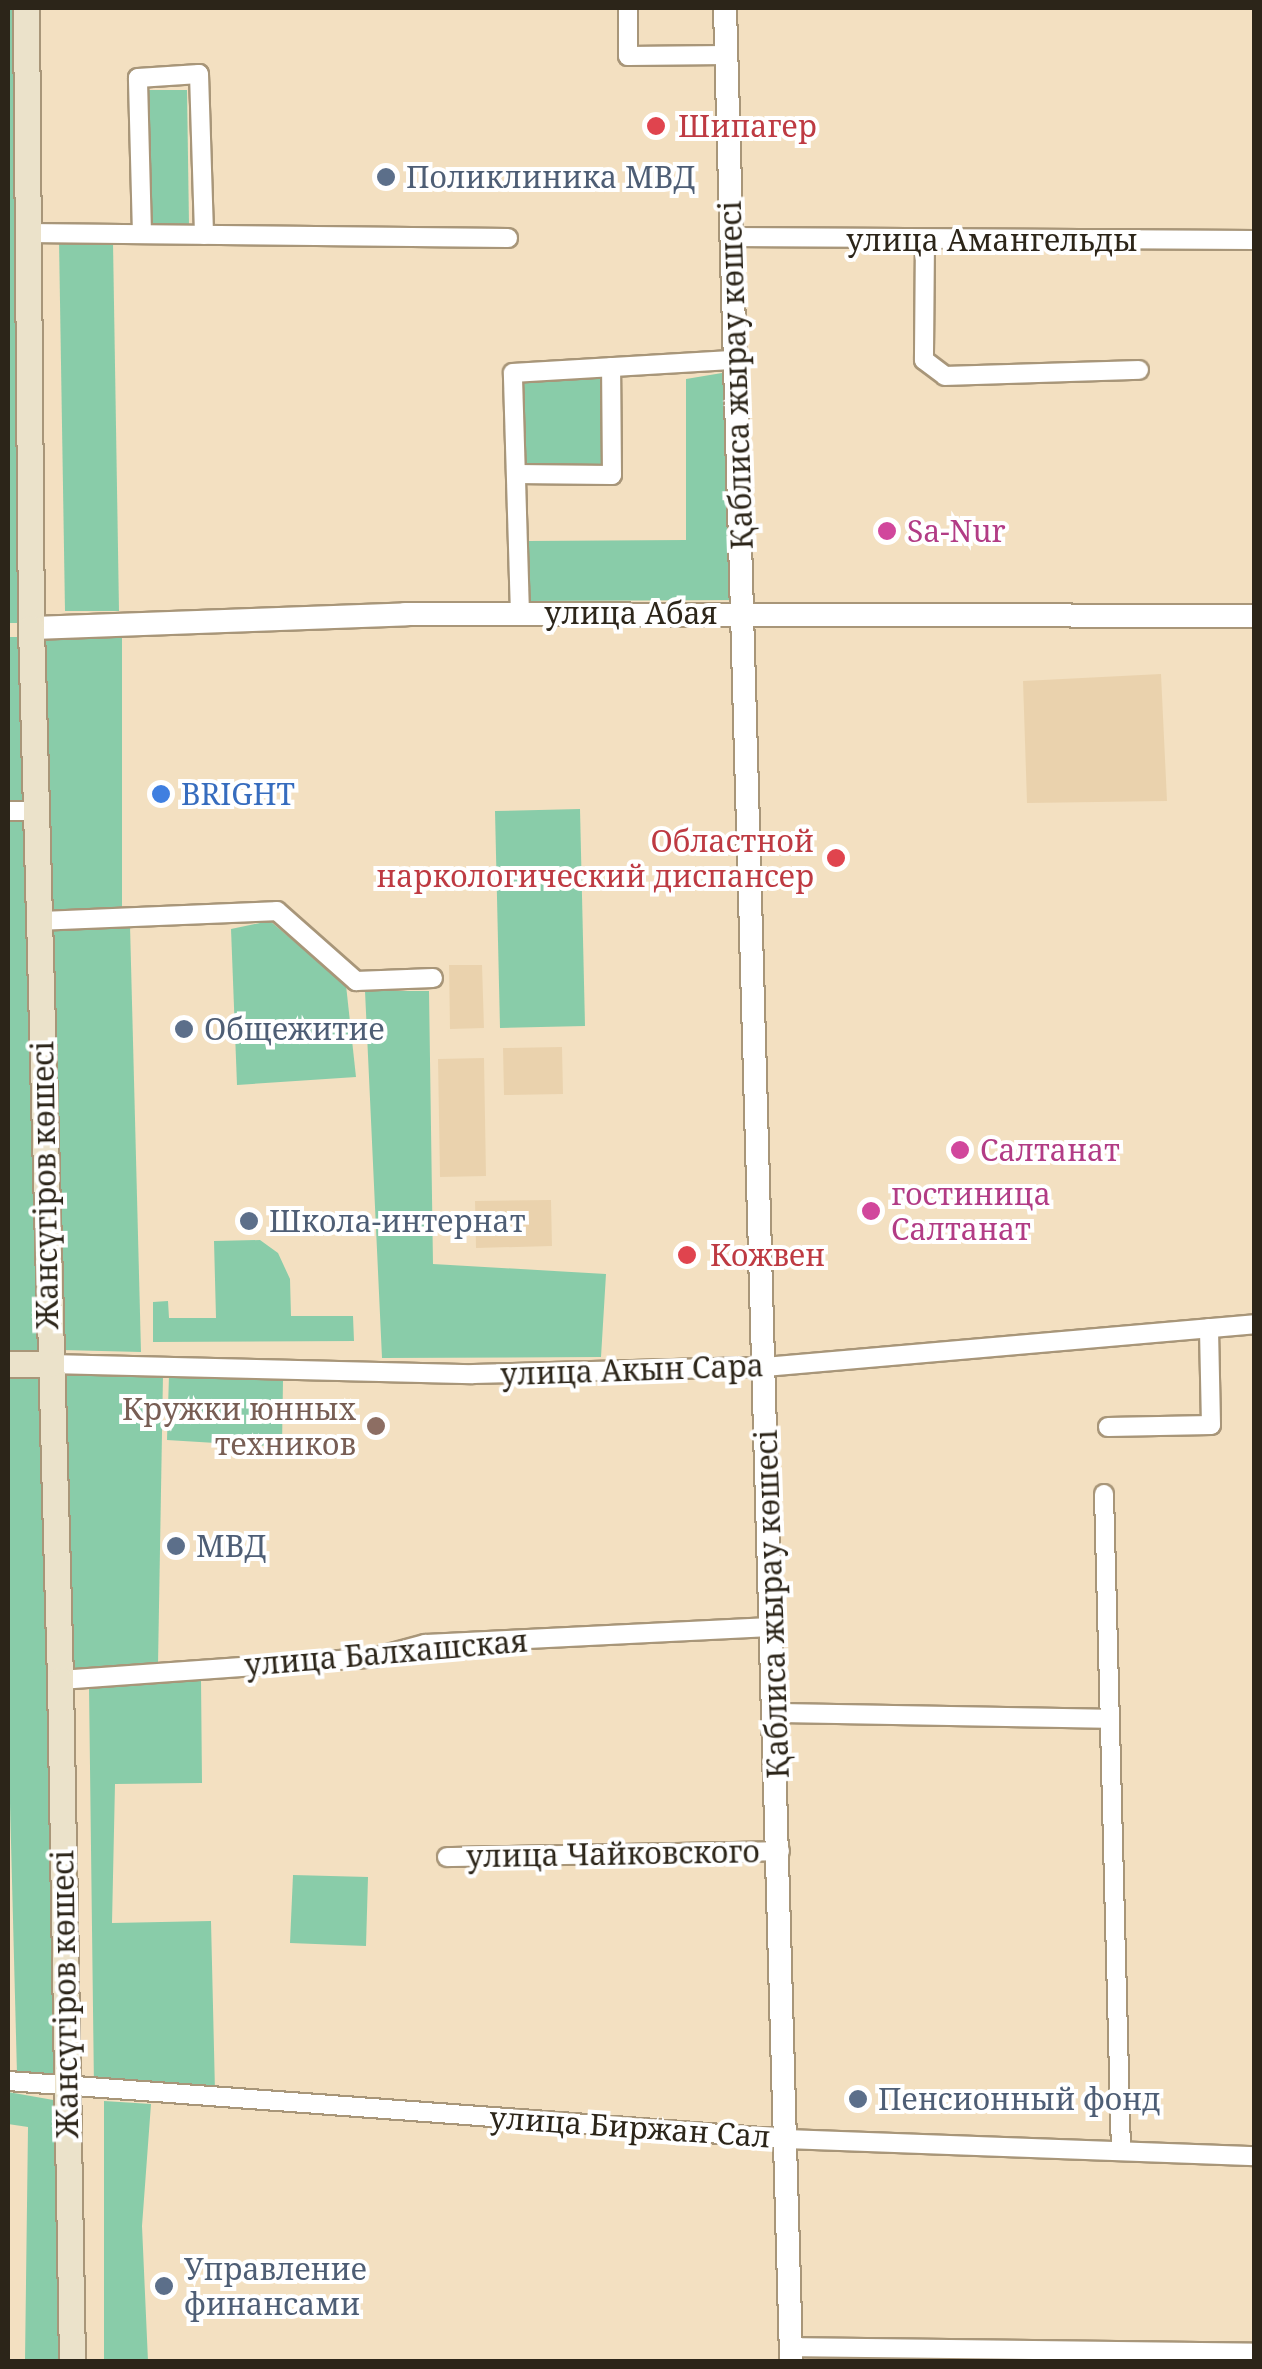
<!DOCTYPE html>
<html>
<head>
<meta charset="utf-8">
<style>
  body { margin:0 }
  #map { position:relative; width:1262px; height:2369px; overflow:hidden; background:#f3e0c1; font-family:"Noto Serif",serif }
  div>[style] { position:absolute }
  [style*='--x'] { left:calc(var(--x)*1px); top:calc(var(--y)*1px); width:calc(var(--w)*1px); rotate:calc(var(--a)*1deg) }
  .built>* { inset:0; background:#ead2ad }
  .green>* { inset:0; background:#89cca9 }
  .roads { filter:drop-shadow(2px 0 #a89679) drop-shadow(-2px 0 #a89679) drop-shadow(0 2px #a89679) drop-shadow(0 -2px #a89679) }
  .minor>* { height:18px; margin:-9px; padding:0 9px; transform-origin:9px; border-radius:9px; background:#fff }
  .tertiary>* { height:22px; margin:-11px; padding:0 11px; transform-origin:11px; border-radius:11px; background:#fff }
  .secondary>* { height:25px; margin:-12.5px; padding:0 12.5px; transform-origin:12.5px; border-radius:12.5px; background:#ebe2ca }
  .dots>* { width:28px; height:28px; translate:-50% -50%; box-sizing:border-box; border:5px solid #fff; border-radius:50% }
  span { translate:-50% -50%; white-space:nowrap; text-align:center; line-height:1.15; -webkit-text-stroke:8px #fff; paint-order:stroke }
  .health-label { font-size:30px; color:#be3a42 }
  .left { translate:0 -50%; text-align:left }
  .right { translate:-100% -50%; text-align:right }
  .service-label { font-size:30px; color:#4e5e75 }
  .street-label { font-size:30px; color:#2c2519 }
  .hotel-label { font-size:30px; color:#b23c85 }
  .shop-label { font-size:30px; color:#366cbe }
  .education-label { font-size:30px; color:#785e54 }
  .frame { position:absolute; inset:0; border:10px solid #2c2519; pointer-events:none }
</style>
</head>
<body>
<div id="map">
  <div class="built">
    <i style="clip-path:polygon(1161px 674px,1167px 801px,1027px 803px,1023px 681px)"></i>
    <i style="clip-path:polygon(449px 965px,482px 965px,484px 1028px,450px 1029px)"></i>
    <i style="clip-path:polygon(562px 1047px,563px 1094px,504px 1095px,503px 1048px)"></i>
    <i style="clip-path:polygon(484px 1058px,486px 1176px,440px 1177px,438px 1059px)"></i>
    <i style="clip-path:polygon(551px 1200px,552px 1246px,476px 1248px,475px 1201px)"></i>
  </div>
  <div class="green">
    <i style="clip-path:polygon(8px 8px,21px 8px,25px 623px,8px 623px)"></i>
    <i style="clip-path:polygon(146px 90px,187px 90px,189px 225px,148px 225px)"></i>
    <i style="clip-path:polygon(59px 240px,113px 242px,119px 611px,65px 611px)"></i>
    <i style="clip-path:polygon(728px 372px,737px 600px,530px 601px,528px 541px,686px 540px,686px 379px)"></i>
    <i style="clip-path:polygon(603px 376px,603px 467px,524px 469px,520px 380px)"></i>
    <i style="clip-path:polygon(122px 636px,122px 909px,46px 914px,40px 638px)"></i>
    <i style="clip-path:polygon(8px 637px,24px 637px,41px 1357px,8px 1357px)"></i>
    <i style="clip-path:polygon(580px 809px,585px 1026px,500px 1028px,495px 811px)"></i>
    <i style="clip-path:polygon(270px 921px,346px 985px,356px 1077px,237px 1085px,231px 929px)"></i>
    <i style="clip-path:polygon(130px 925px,141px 1352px,62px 1350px,51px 929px)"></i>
    <i style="clip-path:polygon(365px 991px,429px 991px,433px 1264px,606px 1274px,601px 1357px,382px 1358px)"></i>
    <i style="clip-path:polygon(260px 1240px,278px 1253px,290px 1279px,291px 1316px,353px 1316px,354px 1341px,153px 1342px,153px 1302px,168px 1301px,169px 1318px,216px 1318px,214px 1241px)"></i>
    <i style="clip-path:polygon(8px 1368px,44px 1369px,61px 2078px,17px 2074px,8px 1726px)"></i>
    <i style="clip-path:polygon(58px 1371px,163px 1375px,158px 1665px,66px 1673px)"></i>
    <i style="clip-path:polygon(169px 1375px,283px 1380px,282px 1447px,167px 1440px)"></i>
    <i style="clip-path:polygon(201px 1679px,202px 1783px,115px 1784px,112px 1923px,211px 1921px,215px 2092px,94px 2089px,89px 1687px)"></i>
    <i style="clip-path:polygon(293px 1875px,368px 1877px,366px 1946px,290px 1943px)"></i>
    <i style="clip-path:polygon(8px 2092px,59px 2101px,64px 2361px,25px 2361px,28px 2127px,8px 2124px)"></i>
    <i style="clip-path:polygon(104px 2101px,151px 2104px,142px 2226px,148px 2361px,104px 2361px)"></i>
  </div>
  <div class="roads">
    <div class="minor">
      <i style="--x:628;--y:8;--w:48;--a:90"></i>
      <i style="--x:628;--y:56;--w:98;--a:-0.6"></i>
      <i style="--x:27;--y:233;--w:481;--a:0.6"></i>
      <i style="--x:142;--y:234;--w:156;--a:-91.5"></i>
      <i style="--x:138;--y:78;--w:61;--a:-3.8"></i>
      <i style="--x:199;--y:74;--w:161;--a:88.2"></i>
      <i style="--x:730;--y:237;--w:524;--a:0.33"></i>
      <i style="--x:925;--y:239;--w:121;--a:90.5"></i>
      <i style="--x:924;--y:360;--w:26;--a:37"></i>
      <i style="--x:945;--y:376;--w:194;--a:-1.8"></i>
      <i style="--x:516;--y:474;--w:96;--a:0.6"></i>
      <i style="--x:612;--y:475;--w:108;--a:-90.5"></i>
      <i style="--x:520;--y:614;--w:241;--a:-91.7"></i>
      <i style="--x:513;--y:373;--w:222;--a:-3.4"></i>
      <i style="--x:8;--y:811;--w:28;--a:0"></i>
      <i style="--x:39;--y:921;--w:238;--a:-2.4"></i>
      <i style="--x:277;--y:911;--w:106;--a:41.5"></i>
      <i style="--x:356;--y:981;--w:77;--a:-2.2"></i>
      <i style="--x:50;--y:1364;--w:423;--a:1.4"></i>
      <i style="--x:473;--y:1374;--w:292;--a:-1.4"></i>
      <i style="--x:765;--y:1367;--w:491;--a:-5"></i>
      <i style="--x:1108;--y:1427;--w:103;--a:-1.1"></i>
      <i style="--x:1211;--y:1425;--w:97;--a:-91.2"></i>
      <i style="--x:1104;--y:1494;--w:656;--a:88.52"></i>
      <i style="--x:60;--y:1680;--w:318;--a:-4.1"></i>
      <i style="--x:377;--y:1657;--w:50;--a:-15.2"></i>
      <i style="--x:425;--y:1644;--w:347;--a:-2.8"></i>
      <i style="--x:775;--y:1713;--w:335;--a:1"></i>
      <i style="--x:447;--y:1857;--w:333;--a:-1"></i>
      <i style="--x:8;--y:2081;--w:782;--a:4.25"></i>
      <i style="--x:788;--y:2139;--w:466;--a:2.1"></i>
      <i style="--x:791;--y:2347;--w:463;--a:0.7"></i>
    </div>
    <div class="tertiary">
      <i style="--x:725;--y:8;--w:2355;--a:88.39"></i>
      <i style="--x:31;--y:628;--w:374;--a:-2.1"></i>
      <i style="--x:405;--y:614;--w:849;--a:0.13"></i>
    </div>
    <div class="secondary">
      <i style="--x:26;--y:8;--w:620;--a:89.54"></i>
      <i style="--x:31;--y:628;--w:1052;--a:88.42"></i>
      <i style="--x:60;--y:1680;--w:682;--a:88.99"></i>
      <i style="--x:8;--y:1364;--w:42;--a:0"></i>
    </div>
  </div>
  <div class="dots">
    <i style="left:656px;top:126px;background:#e0444e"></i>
    <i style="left:386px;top:177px;background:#5c6f8a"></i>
    <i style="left:887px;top:531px;background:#d1479c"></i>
    <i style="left:161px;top:794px;background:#3f7fe0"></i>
    <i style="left:836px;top:858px;background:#e0444e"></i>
    <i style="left:184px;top:1029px;background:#5c6f8a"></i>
    <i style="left:960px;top:1150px;background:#d1479c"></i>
    <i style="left:871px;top:1211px;background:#d1479c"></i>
    <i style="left:249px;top:1221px;background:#5c6f8a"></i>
    <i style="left:687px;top:1255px;background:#e0444e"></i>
    <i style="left:376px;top:1426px;background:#8d6e63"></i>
    <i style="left:176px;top:1546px;background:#5c6f8a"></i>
    <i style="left:858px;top:2099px;background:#5c6f8a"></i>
    <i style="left:164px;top:2286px;background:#5c6f8a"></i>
  </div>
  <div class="health-label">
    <span class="left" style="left:678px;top:126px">Шипагер</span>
    <span class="right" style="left:814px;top:858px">Областной<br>наркологический диспансер</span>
    <span class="left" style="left:710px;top:1255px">Кожвен</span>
  </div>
  <div class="service-label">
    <span class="left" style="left:406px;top:177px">Поликлиника МВД</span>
    <span class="left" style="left:204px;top:1029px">Общежитие</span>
    <span class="left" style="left:269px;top:1221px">Школа-интернат</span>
    <span class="left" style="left:196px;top:1546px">МВД</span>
    <span class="left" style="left:878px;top:2099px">Пенсионный фонд</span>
    <span class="left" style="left:184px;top:2286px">Управление<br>финансами</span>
  </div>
  <div class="street-label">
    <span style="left:992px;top:240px">улица Амангельды</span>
    <span style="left:736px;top:375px;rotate:-92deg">Қаблиса жырау көшесі</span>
    <span style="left:631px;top:613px">улица Абая</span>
    <span style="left:45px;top:1185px;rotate:-91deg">Жансүгіров көшесі</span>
    <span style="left:632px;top:1370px;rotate:-2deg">улица Акын Сара</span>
    <span style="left:772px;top:1604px;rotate:-92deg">Қаблиса жырау көшесі</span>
    <span style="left:386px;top:1653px;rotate:-5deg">улица Балхашская</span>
    <span style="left:613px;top:1854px;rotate:-1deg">улица Чайковского</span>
    <span style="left:65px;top:1994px;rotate:-91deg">Жансүгіров көшесі</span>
    <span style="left:630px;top:2127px;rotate:4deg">улица Биржан Сал</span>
  </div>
  <div class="hotel-label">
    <span class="left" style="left:907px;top:531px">Sa-Nur</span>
    <span class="left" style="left:980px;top:1150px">Салтанат</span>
    <span class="left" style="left:891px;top:1211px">гостиница<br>Салтанат</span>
  </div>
  <div class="shop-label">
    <span class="left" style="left:181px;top:794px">BRIGHT</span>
  </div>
  <div class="education-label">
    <span class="right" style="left:356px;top:1426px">Кружки юнных<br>техников</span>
  </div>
  <div class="frame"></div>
</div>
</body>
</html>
